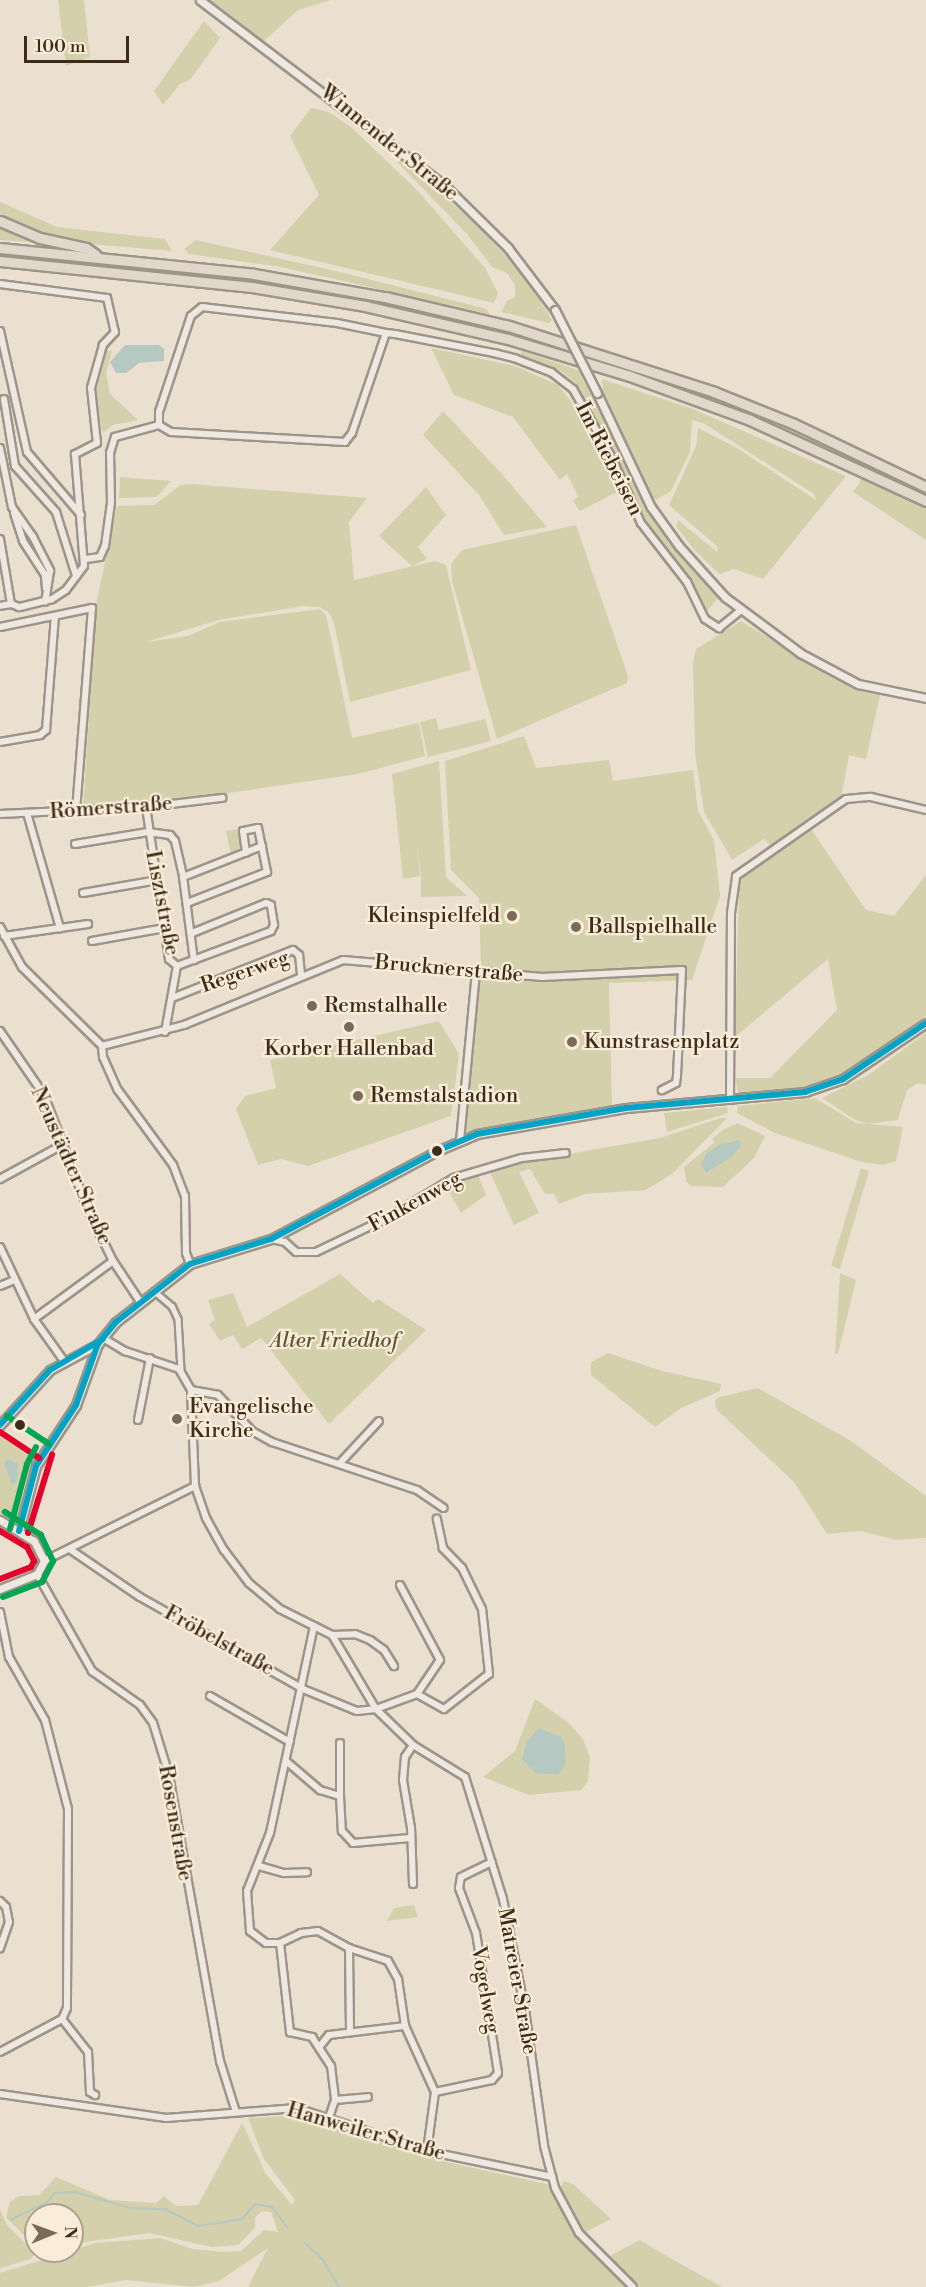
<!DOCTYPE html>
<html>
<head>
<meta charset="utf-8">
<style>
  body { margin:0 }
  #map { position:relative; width:926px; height:2287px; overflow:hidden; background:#ebe0cf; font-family:"Libre Bodoni",serif }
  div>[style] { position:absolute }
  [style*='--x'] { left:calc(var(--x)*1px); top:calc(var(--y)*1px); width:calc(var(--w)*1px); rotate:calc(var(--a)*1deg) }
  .green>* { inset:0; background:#d4d0ac }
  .water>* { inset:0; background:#b5c8c1 }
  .stream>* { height:2px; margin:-1px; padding:0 1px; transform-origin:1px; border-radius:1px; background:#b5c8c1 }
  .roads { filter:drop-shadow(2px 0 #9d9589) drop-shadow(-2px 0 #9d9589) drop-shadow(0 2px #9d9589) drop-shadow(0 -2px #9d9589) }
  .pedestrian>* { height:4.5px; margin:-2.25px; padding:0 2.25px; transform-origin:2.25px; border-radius:2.25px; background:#eee8e0 }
  .minor>* { height:6px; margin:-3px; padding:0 3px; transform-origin:3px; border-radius:3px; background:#eee8e0 }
  .tertiary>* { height:7px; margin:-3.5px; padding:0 3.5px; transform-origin:3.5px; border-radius:3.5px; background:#eee8e0 }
  .trunk>* { height:9px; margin:-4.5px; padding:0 4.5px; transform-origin:4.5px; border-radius:4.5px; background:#e1d8cb }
  .bridges { filter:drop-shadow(2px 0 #9d9589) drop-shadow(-2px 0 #9d9589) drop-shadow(0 2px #9d9589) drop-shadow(0 -2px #9d9589) }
  .tertiary-bridge>* { height:7px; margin:-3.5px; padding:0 3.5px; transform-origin:3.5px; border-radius:3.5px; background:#eee8e0 }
  .bus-1>* { height:6px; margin:-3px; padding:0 3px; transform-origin:3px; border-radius:3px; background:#03a3c5 }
  .bus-2>* { height:6px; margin:-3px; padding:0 3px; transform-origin:3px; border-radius:3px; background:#e4002b }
  .bus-3>* { height:6px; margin:-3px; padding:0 3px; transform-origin:3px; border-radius:3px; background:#00a651 }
  .dots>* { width:16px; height:16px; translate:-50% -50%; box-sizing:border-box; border:3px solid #f9edd9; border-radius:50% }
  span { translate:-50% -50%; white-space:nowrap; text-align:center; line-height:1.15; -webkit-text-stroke:4.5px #f9edd9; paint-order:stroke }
  .street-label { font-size:21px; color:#3d2c18 }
  .poi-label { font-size:21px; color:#3d2c18 }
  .right { translate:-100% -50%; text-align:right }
  .left { translate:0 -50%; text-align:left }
  .park-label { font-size:21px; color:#5e5236; font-style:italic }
  .north { position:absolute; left:24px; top:2203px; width:60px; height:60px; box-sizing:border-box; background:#f9edd9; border:2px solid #aea08c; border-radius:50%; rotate:89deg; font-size:16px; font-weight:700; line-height:24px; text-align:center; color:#3d2c18 }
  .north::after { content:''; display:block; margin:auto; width:21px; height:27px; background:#7a6b58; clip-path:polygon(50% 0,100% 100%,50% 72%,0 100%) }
  .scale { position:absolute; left:24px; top:36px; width:105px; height:27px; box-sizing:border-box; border:3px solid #3d2c18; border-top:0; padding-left:8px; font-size:18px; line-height:21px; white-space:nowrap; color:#3d2c18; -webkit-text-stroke:4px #f9edd9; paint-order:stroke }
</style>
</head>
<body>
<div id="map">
  <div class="green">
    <i style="clip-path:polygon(58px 0,84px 0,90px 57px,66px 66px)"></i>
    <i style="clip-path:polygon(207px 0,331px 0,298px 10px,263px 42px)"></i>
    <i style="clip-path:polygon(204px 21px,220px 38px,190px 80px,180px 84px,163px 105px,154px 91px)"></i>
    <i style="clip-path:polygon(311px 108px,329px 112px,351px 127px,417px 190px,485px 268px,498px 293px,494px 303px,270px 250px,319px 195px,290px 136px)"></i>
    <i style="clip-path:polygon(402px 158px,483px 231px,525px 277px,552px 320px,549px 323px,501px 312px,507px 301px,515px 297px,515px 285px,507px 273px,492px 267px,467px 234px,397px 162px)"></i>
    <i style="clip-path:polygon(0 202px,57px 227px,165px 239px,172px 251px,79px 243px,44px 234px,0 215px)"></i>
    <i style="clip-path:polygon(0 225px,44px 243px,0 240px)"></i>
    <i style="clip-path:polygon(196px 240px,340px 272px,487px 309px,489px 314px,281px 267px,189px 254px,184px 249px)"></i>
    <i style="clip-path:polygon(431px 348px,515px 366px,558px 385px,580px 413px,619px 491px,580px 511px,573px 501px,578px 496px,567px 474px,560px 480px,513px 417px,454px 395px)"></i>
    <i style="clip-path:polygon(107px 351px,112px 351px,106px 372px,110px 394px,138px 420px,113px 425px,103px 433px,95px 397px)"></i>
    <i style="clip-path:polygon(522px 351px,578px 370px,659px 527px,718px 598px,707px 611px,692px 583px,646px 524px,576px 383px,561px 371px,521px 355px)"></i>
    <i style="clip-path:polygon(602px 379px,693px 409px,846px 476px,763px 579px,734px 569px,719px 574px,692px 547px,676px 526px,678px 520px,717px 552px,718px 547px,669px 505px,696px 446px,698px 428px,737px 448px,816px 500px,814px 494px,705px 424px,692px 420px,690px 452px,671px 491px,656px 500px,652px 497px,603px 391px)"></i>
    <i style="clip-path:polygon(443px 411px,500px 472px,547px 527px,504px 535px,479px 495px,423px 435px)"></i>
    <i style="clip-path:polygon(120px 477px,171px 481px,157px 497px,119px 498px)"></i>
    <i style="clip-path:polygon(863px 477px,926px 508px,926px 540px,853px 492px)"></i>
    <i style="clip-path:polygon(190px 484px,367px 498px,349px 522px,354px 580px,435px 561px,446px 565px,471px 670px,350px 702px,334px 623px,329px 613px,320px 607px,303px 606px,219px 620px,146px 642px,188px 636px,220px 622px,320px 609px,326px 615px,352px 738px,419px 723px,425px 756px,358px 774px,215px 795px,83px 807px,97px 600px,117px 506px,154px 505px,181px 485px)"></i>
    <i style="clip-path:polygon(426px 487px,446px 515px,418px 547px,427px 559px,412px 566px,379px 536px)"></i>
    <i style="clip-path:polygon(576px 525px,628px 676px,627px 683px,497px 739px,452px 581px,451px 564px,462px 550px)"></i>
    <i style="clip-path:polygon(741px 621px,830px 675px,880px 695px,866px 759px,849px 755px,841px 798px,771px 846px,764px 839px,732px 860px,704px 812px,695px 753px,693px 662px,696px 649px)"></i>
    <i style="clip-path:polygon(436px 718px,439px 730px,485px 719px,491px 741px,428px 757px,420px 722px)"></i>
    <i style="clip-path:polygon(524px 736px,536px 768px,609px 760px,613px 781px,693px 770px,698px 811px,714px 840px,720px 896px,692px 980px,609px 983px,612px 1105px,466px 1132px,481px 968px,479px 898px,451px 870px,445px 761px)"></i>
    <i style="clip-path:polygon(439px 761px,446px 877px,467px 896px,421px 897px,421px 877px,417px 842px,420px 876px,403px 879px,392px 774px)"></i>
    <i style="clip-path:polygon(238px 829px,241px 850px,231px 855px,226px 831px)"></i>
    <i style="clip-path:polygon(811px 829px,866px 910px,894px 916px,926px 875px,926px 1016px,841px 1076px,805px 1089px,739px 1095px,735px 1078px,770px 1078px,837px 1010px,828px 959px,735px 1037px,739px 886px,744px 876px)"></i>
    <i style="clip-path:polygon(439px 1021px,459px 1054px,451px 1116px,308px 1166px,281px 1159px,258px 1165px,236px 1109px,245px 1096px,276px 1088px,270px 1060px)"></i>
    <i style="clip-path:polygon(926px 1033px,926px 1085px,918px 1083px,907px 1090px,898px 1120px,868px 1124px,855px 1120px,822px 1098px,868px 1075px)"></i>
    <i style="clip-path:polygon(815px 1098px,856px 1123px,903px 1127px,896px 1161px,883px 1165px,862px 1162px,775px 1133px,737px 1113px,738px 1106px)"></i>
    <i style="clip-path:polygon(727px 1107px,728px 1113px,667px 1132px,664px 1113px)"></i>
    <i style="clip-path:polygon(721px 1118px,727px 1118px,672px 1174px,646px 1190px,585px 1194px,559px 1204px,554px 1194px,545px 1194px,530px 1169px,519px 1172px,539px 1213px,514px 1225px,488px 1168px,660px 1138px)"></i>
    <i style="clip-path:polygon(738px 1123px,765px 1136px,754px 1158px,723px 1187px,691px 1186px,686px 1181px,684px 1167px,715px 1142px,712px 1139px,724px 1129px)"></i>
    <i style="clip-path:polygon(861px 1168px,869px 1171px,840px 1269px,831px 1266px)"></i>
    <i style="clip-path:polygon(477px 1172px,486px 1195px,461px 1213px,446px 1186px)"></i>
    <i style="clip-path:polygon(840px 1273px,856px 1280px,838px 1354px,835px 1354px)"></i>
    <i style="clip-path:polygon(340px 1274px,373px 1303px,378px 1299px,426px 1330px,329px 1424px,261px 1338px,242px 1349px,233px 1335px,220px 1341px,209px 1324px,215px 1319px,208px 1300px,233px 1293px,247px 1327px)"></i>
    <i style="clip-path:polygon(608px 1353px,662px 1371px,721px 1384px,720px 1391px,681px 1408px,655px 1427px,591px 1375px,591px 1362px)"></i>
    <i style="clip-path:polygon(758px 1388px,851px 1441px,926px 1496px,926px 1538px,896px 1540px,860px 1531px,827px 1534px,794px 1482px,716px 1409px,715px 1400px,720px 1397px)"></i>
    <i style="clip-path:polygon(0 1434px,34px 1456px,23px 1488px,19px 1517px,13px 1522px,0 1515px)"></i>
    <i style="clip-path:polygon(29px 1541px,39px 1552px,36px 1569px,26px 1547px)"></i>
    <i style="clip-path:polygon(535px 1699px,569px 1723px,583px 1739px,590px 1757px,588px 1781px,581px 1790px,529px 1795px,483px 1777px,515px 1751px)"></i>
    <i style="clip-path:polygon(414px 1905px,418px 1917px,387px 1921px,394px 1908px)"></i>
    <i style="clip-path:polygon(300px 2115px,446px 2162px,551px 2185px,574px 2231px,625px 2287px,248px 2287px,268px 2248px,219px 2281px,194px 2287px,126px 2280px,87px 2287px,0 2287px,0 2273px,95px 2243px,160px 2238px,193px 2249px,225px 2252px,241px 2251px,264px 2230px,278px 2232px,271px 2212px,262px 2211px,255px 2218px,255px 2228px,238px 2245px,212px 2247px,149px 2233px,72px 2244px,72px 2215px,36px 2215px,36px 2247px,6px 2217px,10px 2202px,19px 2196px,39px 2195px,56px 2177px,110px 2200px,156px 2203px,164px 2196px,176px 2206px,198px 2205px,242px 2123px,266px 2174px,292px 2205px,295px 2200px,264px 2159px,248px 2118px)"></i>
    <i style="clip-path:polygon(564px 2181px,573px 2184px,611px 2219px,585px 2232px,560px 2188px)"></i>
    <i style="clip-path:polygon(0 2209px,7px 2225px,35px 2253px,31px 2259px,0 2268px)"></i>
    <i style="clip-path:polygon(640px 2240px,665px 2255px,722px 2287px,638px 2287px,606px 2258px)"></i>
  </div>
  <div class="water">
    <i style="clip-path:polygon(125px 345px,159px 345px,164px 349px,164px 361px,139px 363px,126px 373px,116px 373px,110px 362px)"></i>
    <i style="clip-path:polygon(739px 1140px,741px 1146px,731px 1157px,706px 1173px,701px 1164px,706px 1154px,719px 1145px)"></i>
    <i style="clip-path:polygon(9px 1459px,18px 1464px,17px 1481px,12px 1485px,4px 1463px)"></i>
    <i style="clip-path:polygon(539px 1728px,561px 1737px,565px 1745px,565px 1766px,558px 1774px,535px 1773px,522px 1759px,527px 1741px)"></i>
  </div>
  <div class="stream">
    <i style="--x:0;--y:2220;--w:1;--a:0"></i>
    <i style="--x:10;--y:2220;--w:41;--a:-25.9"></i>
    <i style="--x:47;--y:2202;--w:12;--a:-48"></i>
    <i style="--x:55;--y:2193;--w:20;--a:-3"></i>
    <i style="--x:75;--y:2192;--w:57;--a:16.2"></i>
    <i style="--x:130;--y:2208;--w:35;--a:2"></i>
    <i style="--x:165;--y:2209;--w:38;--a:27"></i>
    <i style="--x:199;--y:2226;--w:44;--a:-9.2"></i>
    <i style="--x:242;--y:2219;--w:20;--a:-49"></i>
    <i style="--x:255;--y:2204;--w:17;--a:10"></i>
    <i style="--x:272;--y:2207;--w:26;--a:53"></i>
    <i style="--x:305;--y:2243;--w:25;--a:43"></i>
    <i style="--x:323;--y:2260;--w:31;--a:59"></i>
  </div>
  <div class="roads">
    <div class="pedestrian">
      <i style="--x:154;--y:1291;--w:23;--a:40"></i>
      <i style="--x:172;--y:1306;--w:14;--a:65"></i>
      <i style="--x:178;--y:1319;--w:51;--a:86.6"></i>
    </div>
    <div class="minor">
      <i style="--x:0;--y:284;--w:108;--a:7.5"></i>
      <i style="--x:107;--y:298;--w:35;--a:77"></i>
      <i style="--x:115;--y:332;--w:18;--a:133"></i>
      <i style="--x:103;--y:345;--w:45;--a:105.6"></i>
      <i style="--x:91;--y:388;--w:55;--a:83.8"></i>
      <i style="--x:97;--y:443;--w:25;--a:153"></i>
      <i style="--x:75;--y:454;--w:112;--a:85.4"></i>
      <i style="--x:84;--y:566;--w:30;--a:127"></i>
      <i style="--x:66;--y:590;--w:17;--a:147"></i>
      <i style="--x:52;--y:599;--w:34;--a:166"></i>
      <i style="--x:19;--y:607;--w:9;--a:-159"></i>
      <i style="--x:11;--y:604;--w:11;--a:170"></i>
      <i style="--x:0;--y:331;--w:124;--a:77.4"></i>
      <i style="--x:27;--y:452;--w:83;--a:49.4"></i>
      <i style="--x:386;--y:333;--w:106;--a:108.8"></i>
      <i style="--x:352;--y:433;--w:11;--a:128"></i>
      <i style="--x:345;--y:442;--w:174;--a:-176.7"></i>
      <i style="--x:171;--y:432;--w:14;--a:-150"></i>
      <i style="--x:159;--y:425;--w:13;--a:-90"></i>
      <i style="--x:159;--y:412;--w:101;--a:-71.6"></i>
      <i style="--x:191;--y:316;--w:14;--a:-39"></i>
      <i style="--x:202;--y:307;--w:136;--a:6.8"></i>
      <i style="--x:337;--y:323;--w:50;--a:11.5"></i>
      <i style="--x:386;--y:333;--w:9;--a:6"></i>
      <i style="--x:395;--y:334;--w:101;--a:10.9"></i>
      <i style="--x:494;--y:353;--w:21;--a:14"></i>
      <i style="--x:514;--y:358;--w:40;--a:21"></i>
      <i style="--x:551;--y:372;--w:28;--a:38"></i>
      <i style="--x:573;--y:389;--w:79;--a:60.5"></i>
      <i style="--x:612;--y:458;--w:71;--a:66"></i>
      <i style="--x:641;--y:523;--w:75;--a:52.1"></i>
      <i style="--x:687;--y:582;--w:41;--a:64.1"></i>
      <i style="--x:705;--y:619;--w:17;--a:33"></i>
      <i style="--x:719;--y:628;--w:28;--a:-39"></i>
      <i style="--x:4;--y:399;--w:68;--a:80.7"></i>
      <i style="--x:15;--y:466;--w:62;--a:48.3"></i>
      <i style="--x:56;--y:512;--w:67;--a:72.6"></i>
      <i style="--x:0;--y:448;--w:60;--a:78.5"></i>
      <i style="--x:12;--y:507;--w:37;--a:55"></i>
      <i style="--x:33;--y:537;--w:38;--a:63"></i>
      <i style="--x:50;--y:571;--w:31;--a:99"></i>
      <i style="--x:14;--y:513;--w:29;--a:72"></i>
      <i style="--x:23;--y:541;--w:40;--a:57.1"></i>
      <i style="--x:45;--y:575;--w:13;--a:86"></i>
      <i style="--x:0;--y:539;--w:66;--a:80.4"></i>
      <i style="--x:86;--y:559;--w:14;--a:-8"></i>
      <i style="--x:100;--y:557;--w:12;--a:-66"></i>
      <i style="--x:105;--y:546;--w:43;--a:-82.1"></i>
      <i style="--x:111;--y:503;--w:50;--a:-91.1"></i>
      <i style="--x:110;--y:453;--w:17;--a:-73"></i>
      <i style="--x:115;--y:437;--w:46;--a:-15.3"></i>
      <i style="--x:0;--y:627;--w:94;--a:-11.7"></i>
      <i style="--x:92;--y:608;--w:205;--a:94.5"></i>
      <i style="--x:0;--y:742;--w:41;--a:-9.9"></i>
      <i style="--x:40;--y:735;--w:8;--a:-40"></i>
      <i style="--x:46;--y:730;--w:114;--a:-85.5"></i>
      <i style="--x:146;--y:807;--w:154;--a:81.4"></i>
      <i style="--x:169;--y:959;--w:11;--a:41"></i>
      <i style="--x:27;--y:813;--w:120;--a:74"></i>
      <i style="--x:0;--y:814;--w:146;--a:-2.7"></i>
      <i style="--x:146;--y:807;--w:77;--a:-6.8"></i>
      <i style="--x:75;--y:844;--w:74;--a:-9.3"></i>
      <i style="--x:148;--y:832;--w:22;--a:8"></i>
      <i style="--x:170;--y:835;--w:8;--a:50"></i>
      <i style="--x:175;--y:841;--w:37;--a:77"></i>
      <i style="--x:183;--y:877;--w:84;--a:82.5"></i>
      <i style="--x:183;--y:877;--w:85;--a:-21.4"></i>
      <i style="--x:83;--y:893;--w:76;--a:-9.8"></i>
      <i style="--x:187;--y:903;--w:86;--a:-21.2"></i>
      <i style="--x:267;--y:872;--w:45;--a:-101.6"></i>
      <i style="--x:258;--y:828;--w:15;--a:169"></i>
      <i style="--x:243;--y:831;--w:22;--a:82"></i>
      <i style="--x:0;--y:927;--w:46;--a:61.2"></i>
      <i style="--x:22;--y:967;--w:112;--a:44.6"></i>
      <i style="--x:102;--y:1046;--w:11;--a:85"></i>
      <i style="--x:103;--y:1057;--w:36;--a:66"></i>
      <i style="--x:118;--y:1090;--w:93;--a:53.7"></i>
      <i style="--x:173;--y:1165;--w:33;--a:69"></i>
      <i style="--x:185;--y:1196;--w:57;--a:89"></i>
      <i style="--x:186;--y:1253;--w:12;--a:70"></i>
      <i style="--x:4;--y:936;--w:85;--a:-8.1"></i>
      <i style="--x:92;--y:941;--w:74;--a:-10.1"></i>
      <i style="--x:177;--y:966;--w:100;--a:-20.4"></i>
      <i style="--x:271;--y:931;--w:7;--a:-63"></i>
      <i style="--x:274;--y:925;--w:20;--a:-99"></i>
      <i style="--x:271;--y:905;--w:5;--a:-158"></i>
      <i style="--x:266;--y:903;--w:80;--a:157.9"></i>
      <i style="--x:172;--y:998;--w:130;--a:-21.6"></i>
      <i style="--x:293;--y:950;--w:8;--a:40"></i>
      <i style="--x:299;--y:955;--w:20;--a:84"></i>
      <i style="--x:0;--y:1031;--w:78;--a:55.5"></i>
      <i style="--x:44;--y:1095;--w:125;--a:69"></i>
      <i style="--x:89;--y:1212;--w:55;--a:63.9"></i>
      <i style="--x:113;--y:1261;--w:50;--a:56.3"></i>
      <i style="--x:165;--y:1032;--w:67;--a:-79.7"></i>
      <i style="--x:102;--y:1046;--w:85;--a:-14.4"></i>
      <i style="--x:184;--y:1025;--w:172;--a:-22.2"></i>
      <i style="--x:343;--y:960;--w:200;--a:4.9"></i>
      <i style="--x:542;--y:977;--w:140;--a:-2.9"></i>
      <i style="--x:682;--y:970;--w:106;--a:92.7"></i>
      <i style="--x:677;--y:1076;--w:7;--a:98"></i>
      <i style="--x:676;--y:1083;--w:16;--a:153"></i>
      <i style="--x:730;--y:1100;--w:187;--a:-89.7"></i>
      <i style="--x:731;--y:913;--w:37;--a:-82"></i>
      <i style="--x:736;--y:876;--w:134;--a:-35"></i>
      <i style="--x:846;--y:799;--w:25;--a:-5"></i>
      <i style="--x:871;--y:797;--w:57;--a:13.3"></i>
      <i style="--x:460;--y:1141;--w:169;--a:-84.6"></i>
      <i style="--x:0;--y:1179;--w:71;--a:-28.7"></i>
      <i style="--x:271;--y:1239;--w:14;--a:12"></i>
      <i style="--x:285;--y:1242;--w:15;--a:42"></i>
      <i style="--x:296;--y:1252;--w:20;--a:0"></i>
      <i style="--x:316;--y:1252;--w:81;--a:-25.6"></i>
      <i style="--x:389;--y:1217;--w:76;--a:-31"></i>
      <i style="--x:454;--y:1178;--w:71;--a:-16.4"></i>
      <i style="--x:522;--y:1158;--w:44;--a:-6.5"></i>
      <i style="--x:0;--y:1247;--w:80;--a:64.7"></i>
      <i style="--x:34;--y:1319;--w:52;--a:54.5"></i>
      <i style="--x:0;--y:1286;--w:15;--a:-23"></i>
      <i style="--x:34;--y:1319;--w:98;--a:-36.3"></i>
      <i style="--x:103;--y:1338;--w:26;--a:31"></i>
      <i style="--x:125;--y:1351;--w:57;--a:18.4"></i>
      <i style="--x:179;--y:1369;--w:24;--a:60"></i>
      <i style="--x:191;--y:1390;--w:96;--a:87.6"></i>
      <i style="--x:195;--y:1486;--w:34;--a:71"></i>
      <i style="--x:206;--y:1518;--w:37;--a:61"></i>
      <i style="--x:224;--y:1550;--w:41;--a:52.9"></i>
      <i style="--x:249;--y:1583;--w:40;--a:40"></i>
      <i style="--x:280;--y:1609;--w:58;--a:26.6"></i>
      <i style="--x:332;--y:1635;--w:86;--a:59.3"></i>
      <i style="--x:376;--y:1709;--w:52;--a:44.2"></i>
      <i style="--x:413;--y:1745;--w:61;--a:31.6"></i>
      <i style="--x:465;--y:1777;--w:128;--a:72.7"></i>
      <i style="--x:503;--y:1899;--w:113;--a:78.8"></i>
      <i style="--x:525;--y:2010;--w:137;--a:82"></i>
      <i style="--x:544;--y:2146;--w:43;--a:75.3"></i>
      <i style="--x:555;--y:2188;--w:51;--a:61.9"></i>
      <i style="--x:579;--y:2233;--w:76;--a:45"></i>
      <i style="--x:191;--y:1390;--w:27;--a:10"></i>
      <i style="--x:218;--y:1395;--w:50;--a:46.6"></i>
      <i style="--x:252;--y:1431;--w:23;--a:29"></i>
      <i style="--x:272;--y:1442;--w:153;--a:18.3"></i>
      <i style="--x:417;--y:1490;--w:32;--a:34"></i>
      <i style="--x:138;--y:1420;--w:63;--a:-79"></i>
      <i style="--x:340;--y:1463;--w:57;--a:-47.1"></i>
      <i style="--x:71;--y:1550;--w:83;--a:34.3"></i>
      <i style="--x:140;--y:1597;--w:187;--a:29.4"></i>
      <i style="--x:303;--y:1689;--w:58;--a:22.2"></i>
      <i style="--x:357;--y:1711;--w:19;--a:-6"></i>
      <i style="--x:376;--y:1709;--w:44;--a:-20.1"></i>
      <i style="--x:417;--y:1694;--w:41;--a:-55.9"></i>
      <i style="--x:440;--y:1660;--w:85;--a:-118.1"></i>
      <i style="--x:44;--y:1561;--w:169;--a:-26.4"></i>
      <i style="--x:37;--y:1574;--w:112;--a:60.4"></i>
      <i style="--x:92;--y:1671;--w:59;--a:35.3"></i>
      <i style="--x:140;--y:1705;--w:22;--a:54"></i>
      <i style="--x:153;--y:1723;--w:54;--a:72.9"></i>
      <i style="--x:169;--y:1775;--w:291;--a:79.9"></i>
      <i style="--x:220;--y:2061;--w:53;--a:72.6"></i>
      <i style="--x:0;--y:1612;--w:46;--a:78.7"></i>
      <i style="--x:9;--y:1657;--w:73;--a:60.3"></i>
      <i style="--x:45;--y:1720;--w:92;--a:75.5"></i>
      <i style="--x:68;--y:1809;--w:199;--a:90.3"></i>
      <i style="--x:67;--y:2008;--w:12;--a:114"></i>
      <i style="--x:62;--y:2019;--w:70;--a:152"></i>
      <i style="--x:314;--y:1626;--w:212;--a:102"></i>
      <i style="--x:270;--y:1833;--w:62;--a:111.6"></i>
      <i style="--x:247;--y:1891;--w:40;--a:85.7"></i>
      <i style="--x:250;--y:1931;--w:20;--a:37"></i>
      <i style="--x:266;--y:1943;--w:14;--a:0"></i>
      <i style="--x:280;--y:1943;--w:23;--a:-25"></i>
      <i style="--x:301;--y:1933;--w:17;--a:-7"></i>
      <i style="--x:318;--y:1931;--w:35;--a:29"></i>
      <i style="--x:349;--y:1948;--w:41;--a:18.4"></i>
      <i style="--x:388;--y:1961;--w:21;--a:61"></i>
      <i style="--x:398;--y:1979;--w:48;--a:81.5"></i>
      <i style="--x:405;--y:2026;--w:72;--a:65.6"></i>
      <i style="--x:435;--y:2092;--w:60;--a:97.7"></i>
      <i style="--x:332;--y:1635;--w:23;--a:-2"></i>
      <i style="--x:355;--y:1634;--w:16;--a:22"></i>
      <i style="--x:370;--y:1640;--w:17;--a:36"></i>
      <i style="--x:384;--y:1650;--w:19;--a:58"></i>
      <i style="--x:417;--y:1694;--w:31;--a:29"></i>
      <i style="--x:444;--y:1709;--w:57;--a:-37.9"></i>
      <i style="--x:489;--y:1674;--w:65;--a:-96.1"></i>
      <i style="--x:482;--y:1609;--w:46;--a:-116"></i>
      <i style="--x:462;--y:1568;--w:28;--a:-134"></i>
      <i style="--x:443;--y:1548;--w:30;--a:-102"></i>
      <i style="--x:210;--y:1696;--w:92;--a:29.9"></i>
      <i style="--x:340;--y:1743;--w:53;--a:90"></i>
      <i style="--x:286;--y:1761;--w:45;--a:40.5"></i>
      <i style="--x:320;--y:1790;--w:21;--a:17"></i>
      <i style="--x:340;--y:1796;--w:35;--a:87"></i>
      <i style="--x:342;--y:1831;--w:16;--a:47"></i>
      <i style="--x:353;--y:1843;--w:57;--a:-5"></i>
      <i style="--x:259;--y:1866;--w:26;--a:16"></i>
      <i style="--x:284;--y:1873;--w:23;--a:-2"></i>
      <i style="--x:413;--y:1884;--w:56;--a:-92"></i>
      <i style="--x:411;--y:1828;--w:49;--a:-99.5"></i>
      <i style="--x:403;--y:1780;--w:23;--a:-85"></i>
      <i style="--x:405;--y:1757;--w:14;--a:-56"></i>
      <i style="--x:0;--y:1901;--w:8;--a:45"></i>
      <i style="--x:6;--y:1907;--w:15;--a:79"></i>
      <i style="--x:9;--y:1922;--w:28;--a:109"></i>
      <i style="--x:280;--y:1943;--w:90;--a:83.6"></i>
      <i style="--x:290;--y:2032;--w:23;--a:13"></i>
      <i style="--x:312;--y:2037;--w:35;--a:57"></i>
      <i style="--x:331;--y:2066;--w:34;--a:83"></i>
      <i style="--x:335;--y:2100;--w:21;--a:109"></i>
      <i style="--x:349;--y:1948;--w:84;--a:89.3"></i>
      <i style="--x:62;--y:2019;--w:42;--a:51.8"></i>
      <i style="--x:88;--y:2052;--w:40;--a:87.1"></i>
      <i style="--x:90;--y:2092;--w:6;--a:31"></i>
      <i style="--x:320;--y:2046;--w:14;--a:-51"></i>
      <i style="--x:329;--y:2035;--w:77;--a:-6.8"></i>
      <i style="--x:435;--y:2092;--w:58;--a:-11.9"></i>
      <i style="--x:492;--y:2080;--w:9;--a:-49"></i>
      <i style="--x:498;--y:2073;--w:142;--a:-98.9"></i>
      <i style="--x:476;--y:1933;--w:48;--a:-110.7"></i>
      <i style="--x:459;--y:1888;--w:11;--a:-80"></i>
      <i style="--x:461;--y:1877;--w:34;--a:-26"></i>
      <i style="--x:0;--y:2094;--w:168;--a:8.2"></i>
      <i style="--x:166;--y:2118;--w:131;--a:-4.4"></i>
      <i style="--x:297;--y:2108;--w:137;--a:18.3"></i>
      <i style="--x:427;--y:2151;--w:128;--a:11.7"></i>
      <i style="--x:335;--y:2100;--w:33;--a:-5"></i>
    </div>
    <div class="tertiary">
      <i style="--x:200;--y:0;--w:306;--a:37.2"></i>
      <i style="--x:444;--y:185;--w:90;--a:44.5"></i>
      <i style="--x:508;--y:248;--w:78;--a:52.8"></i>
      <i style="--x:597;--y:393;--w:126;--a:64.7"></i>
      <i style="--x:651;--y:507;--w:48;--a:54.3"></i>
      <i style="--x:679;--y:546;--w:69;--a:48"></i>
      <i style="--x:725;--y:597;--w:94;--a:36.7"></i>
      <i style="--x:800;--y:653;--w:66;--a:28.1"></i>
      <i style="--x:858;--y:684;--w:69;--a:11.6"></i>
      <i style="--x:0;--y:1425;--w:74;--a:-47.7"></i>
      <i style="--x:50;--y:1370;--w:55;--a:-28.4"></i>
      <i style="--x:0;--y:1520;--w:40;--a:32"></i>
      <i style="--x:34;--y:1541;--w:22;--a:63"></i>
      <i style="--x:44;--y:1561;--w:15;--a:118"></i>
      <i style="--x:37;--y:1574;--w:40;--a:158"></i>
      <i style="--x:19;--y:1531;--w:67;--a:-75.3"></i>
      <i style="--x:36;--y:1466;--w:73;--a:-56.7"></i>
      <i style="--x:76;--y:1405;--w:65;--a:-70.2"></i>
      <i style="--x:98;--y:1344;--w:28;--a:-51"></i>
      <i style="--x:116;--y:1322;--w:94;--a:-38.1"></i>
      <i style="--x:190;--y:1264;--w:85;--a:-17.2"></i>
      <i style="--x:271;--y:1239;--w:188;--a:-27.9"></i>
      <i style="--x:437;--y:1151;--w:43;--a:-23"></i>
      <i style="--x:477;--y:1134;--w:151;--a:-9.9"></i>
      <i style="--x:626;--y:1108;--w:180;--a:-5.1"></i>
      <i style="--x:805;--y:1092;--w:40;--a:-18.9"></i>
      <i style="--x:843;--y:1079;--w:100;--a:-34"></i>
    </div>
    <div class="trunk">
      <i style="--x:0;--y:221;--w:43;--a:23"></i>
      <i style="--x:40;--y:238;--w:47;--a:12.3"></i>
      <i style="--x:86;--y:248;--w:12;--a:35"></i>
      <i style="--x:0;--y:248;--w:255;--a:5.8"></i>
      <i style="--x:254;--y:274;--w:133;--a:10"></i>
      <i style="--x:385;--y:297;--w:127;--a:13.2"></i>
      <i style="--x:509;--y:326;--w:215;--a:17.8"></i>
      <i style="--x:714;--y:392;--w:84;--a:21.7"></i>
      <i style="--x:792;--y:423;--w:148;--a:25.5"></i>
      <i style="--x:0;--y:261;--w:253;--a:5.9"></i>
      <i style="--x:252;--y:287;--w:115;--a:9.5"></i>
      <i style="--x:365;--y:306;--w:147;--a:13"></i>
      <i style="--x:508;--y:339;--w:127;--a:16.9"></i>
      <i style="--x:630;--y:376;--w:128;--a:20.1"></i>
      <i style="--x:750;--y:420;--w:194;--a:24.7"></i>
    </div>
  </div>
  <div class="bridges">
    <div class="tertiary-bridge">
      <i style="--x:555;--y:310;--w:93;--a:63.2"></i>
    </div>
  </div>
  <div class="bus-1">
    <i style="--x:0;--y:1425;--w:74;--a:-47.7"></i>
    <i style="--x:50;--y:1370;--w:61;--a:-30.3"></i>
    <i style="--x:19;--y:1531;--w:67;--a:-75.3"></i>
    <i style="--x:36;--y:1466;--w:73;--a:-56.7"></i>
    <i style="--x:76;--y:1405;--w:65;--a:-70.2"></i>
    <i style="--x:98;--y:1344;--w:28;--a:-51"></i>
    <i style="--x:116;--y:1322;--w:94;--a:-38.1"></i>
    <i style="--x:190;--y:1264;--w:85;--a:-17.2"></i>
    <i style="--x:271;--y:1239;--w:188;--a:-27.9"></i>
    <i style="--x:437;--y:1151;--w:43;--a:-23"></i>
    <i style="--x:477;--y:1134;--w:151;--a:-9.9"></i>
    <i style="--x:626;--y:1108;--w:180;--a:-5.1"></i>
    <i style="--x:805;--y:1092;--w:40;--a:-18.9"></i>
    <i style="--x:843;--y:1079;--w:100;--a:-34"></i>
  </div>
  <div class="bus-2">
    <i style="--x:0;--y:1432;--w:47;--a:33.7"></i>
    <i style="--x:0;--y:1531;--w:31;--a:31"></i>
    <i style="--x:27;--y:1547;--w:16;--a:63"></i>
    <i style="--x:34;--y:1561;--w:7;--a:117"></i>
    <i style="--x:31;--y:1567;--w:33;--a:159"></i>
    <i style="--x:28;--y:1533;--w:82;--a:-72.9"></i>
  </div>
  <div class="bus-3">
    <i style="--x:7;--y:1416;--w:50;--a:33.7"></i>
    <i style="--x:10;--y:1529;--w:67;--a:-75.3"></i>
    <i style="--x:27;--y:1464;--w:19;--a:-62"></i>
    <i style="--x:3;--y:1597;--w:42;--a:-21"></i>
    <i style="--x:42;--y:1582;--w:24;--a:-62"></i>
    <i style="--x:53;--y:1561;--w:29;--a:-115"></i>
    <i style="--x:41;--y:1535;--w:43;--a:-147.4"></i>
  </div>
  <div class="dots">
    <i style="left:512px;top:916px;background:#7a6b58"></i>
    <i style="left:576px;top:927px;background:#7a6b58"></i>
    <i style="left:312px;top:1006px;background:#7a6b58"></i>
    <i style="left:349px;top:1027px;background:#7a6b58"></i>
    <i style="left:572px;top:1042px;background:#7a6b58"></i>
    <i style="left:358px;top:1096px;background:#7a6b58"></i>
    <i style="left:437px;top:1151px;background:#3d2c18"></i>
    <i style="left:177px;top:1419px;background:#7a6b58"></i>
    <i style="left:20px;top:1425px;background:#3d2c18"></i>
  </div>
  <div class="street-label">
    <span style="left:389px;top:143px;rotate:39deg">Winnender Straße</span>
    <span style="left:609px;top:459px;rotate:63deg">Im Riebeisen</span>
    <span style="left:111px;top:808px;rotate:-4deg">Römerstraße</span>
    <span style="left:162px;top:903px;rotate:79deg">Lisztstraße</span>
    <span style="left:449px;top:969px;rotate:5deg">Brucknerstraße</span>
    <span style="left:245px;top:972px;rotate:-19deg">Regerweg</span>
    <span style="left:71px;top:1166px;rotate:66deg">Neustädter Straße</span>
    <span style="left:415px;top:1202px;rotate:-29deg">Finkenweg</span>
    <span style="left:219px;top:1641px;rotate:29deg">Fröbelstraße</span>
    <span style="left:175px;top:1823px;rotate:80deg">Rosenstraße</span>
    <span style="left:517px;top:1981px;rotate:80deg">Matreier Straße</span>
    <span style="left:485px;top:1990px;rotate:80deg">Vogelweg</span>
    <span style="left:366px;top:2132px;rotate:16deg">Hanweiler Straße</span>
  </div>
  <div class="poi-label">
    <span class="right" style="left:500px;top:916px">Kleinspielfeld</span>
    <span class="left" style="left:588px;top:927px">Ballspielhalle</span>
    <span class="left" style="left:324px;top:1006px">Remstalhalle</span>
    <span class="left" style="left:584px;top:1042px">Kunstrasenplatz</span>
    <span style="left:349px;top:1049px">Korber Hallenbad</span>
    <span class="left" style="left:370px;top:1096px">Remstalstadion</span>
    <span class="left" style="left:189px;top:1419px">Evangelische<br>Kirche</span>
  </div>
  <div class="park-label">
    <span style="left:334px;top:1341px">Alter Friedhof</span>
  </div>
  <div class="north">N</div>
  <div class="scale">100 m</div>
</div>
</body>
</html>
